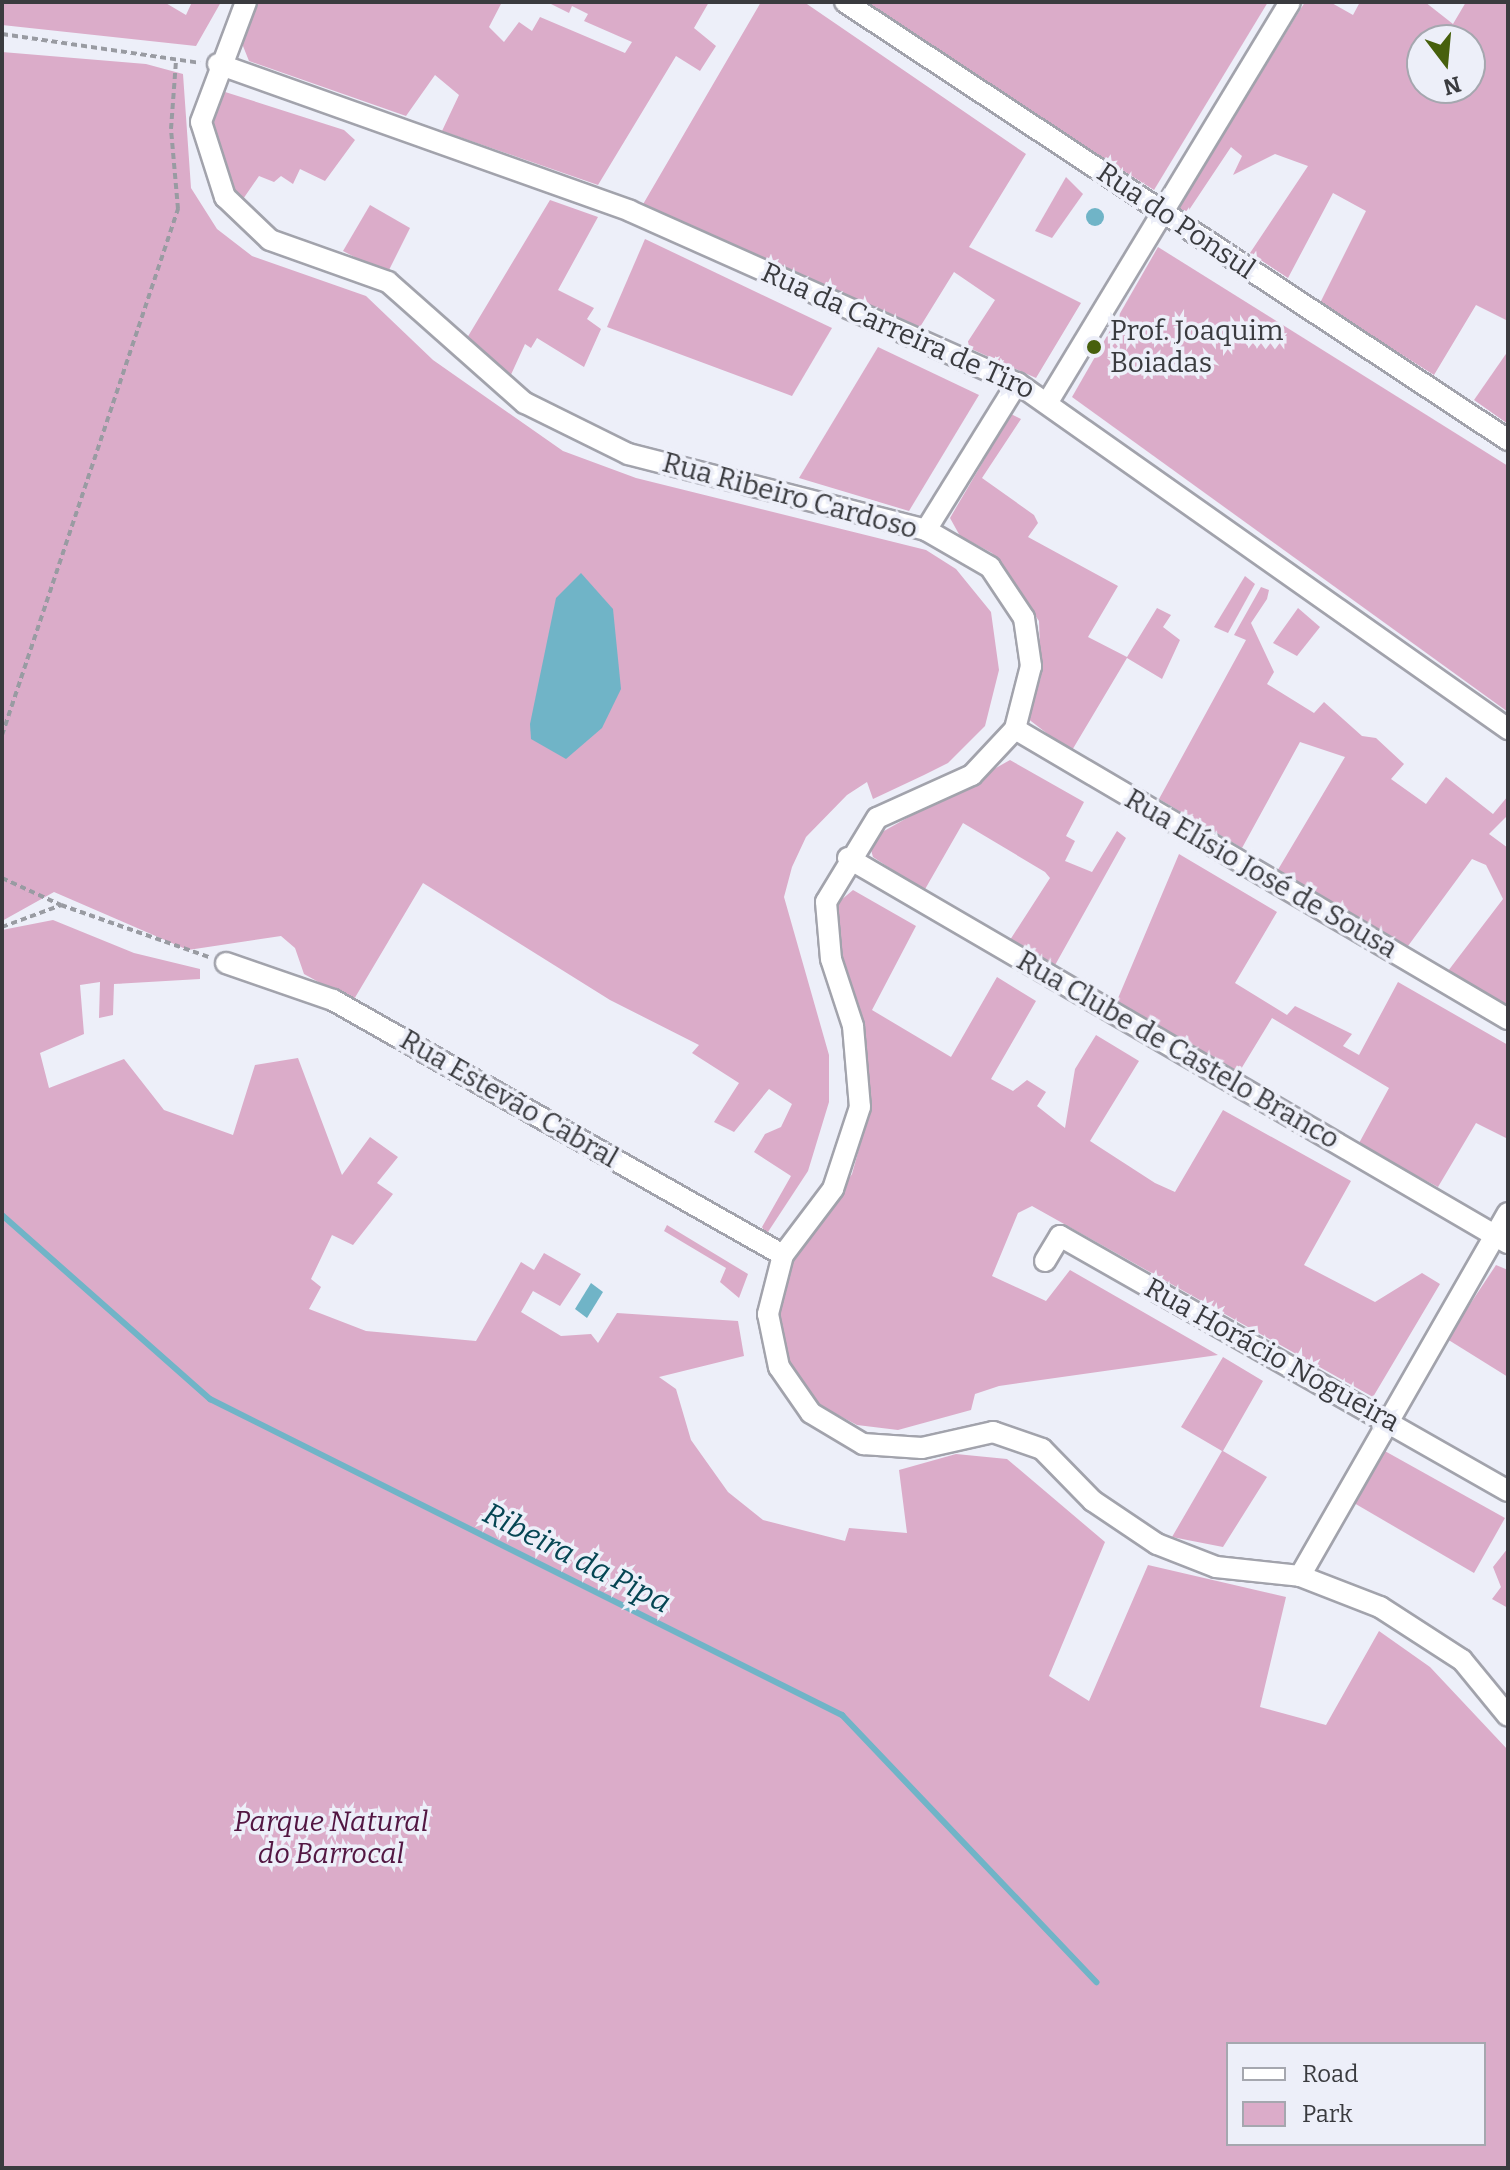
<!DOCTYPE html>
<html>
<head>
<meta charset="utf-8">
<style>
  body { margin:0 }
  #map { position:relative; width:1510px; height:2170px; overflow:hidden; background:#edeff9; font-family:Bitter,serif }
  div>[style] { position:absolute }
  [style*='--x'] { left:calc(var(--x)*1px); top:calc(var(--y)*1px); width:calc(var(--w)*1px); rotate:calc(var(--a)*1deg) }
  .green>* { inset:0; background:#dbacc9 }
  .water>* { inset:0; background:#70b4c7 }
  .round { border-radius:50% }
  .stream>* { height:6px; margin:-3px; padding:0 3px; transform-origin:3px; border-radius:3px; background:#70b4c7 }
  .path>* { height:4px; margin-top:-2px; transform-origin:0; background:repeating-linear-gradient(90deg,#999ba2 0 6px,transparent 0 10px) }
  .roads { filter:drop-shadow(2px 0 #a2a3ac) drop-shadow(-2px 0 #a2a3ac) drop-shadow(0 2px #a2a3ac) drop-shadow(0 -2px #a2a3ac) }
  .street>* { height:20px; margin:-10px; padding:0 10px; transform-origin:10px; border-radius:10px; background:#fff }
  .dots>* { width:22px; height:22px; translate:-50% -50%; box-sizing:border-box; border:4px solid #edeff9; border-radius:50% }
  span { translate:-50% -50%; white-space:nowrap; text-align:center; line-height:1.15; -webkit-text-stroke:7px #edeff9; paint-order:stroke }
  .street-label { font-size:28px; color:#3a3b3f }
  .poi-label { font-size:28px; color:#3a3b3f }
  .left { translate:0 -50%; text-align:left }
  .park-label { font-size:28px; color:#521642; font-style:italic }
  .water-label { font-size:30px; color:#054553; font-style:italic }
  .frame { position:absolute; inset:0; border:4px solid #3a3b3f; pointer-events:none }
  .legend { position:absolute; left:1226px; top:2042px; width:260px; height:104px; box-sizing:border-box; background:#edeff9; border:2px solid #a5a7af; margin:0; padding:10px 14px; list-style:none; font-size:24px; color:#3a3b3f }
  .legend li { display:flex; align-items:center; gap:16px; height:40px }
  .legend b { width:40px; border:2px solid #a5a7af }
  .north { position:absolute; left:1406px; top:24px; width:80px; height:80px; box-sizing:border-box; background:#edeff9; border:2px solid #a5a7af; border-radius:50%; rotate:164deg; font-size:22px; font-weight:700; line-height:32px; text-align:center; color:#3a3b3f }
  .north::after { content:''; display:block; margin:auto; width:28px; height:36px; background:#47600d; clip-path:polygon(50% 0,100% 100%,50% 72%,0 100%) }
</style>
</head>
<body>
<div id="map">
  <div class="green">
    <i style="clip-path:polygon(2px 2px,164px 2px,186px 15px,192px 2px,221px 2px,196px 46px,2px 25px)"></i>
    <i style="clip-path:polygon(256px 2px,502px 2px,489px 27px,504px 42px,519px 22px,532px 31px,540px 17px,625px 53px,632px 42px,584px 21px,588px 14px,572px 6px,569px 13px,547px 2px,709px 2px,694px 28px,716px 46px,700px 71px,676px 56px,598px 185px,442px 131px,459px 95px,435px 75px,406px 116px,249px 61px,241px 41px)"></i>
    <i style="clip-path:polygon(761px 2px,804px 2px,1026px 154px,969px 247px,1081px 303px,1036px 378px,965px 346px,995px 300px,954px 272px,920px 327px,642px 206px)"></i>
    <i style="clip-path:polygon(856px 2px,1268px 2px,1154px 190px)"></i>
    <i style="clip-path:polygon(evenodd,1305px 2px,1330px 2px,1353px 15px,1360px 2px,1425px 2px,1453px 24px,1466px 2px,1508px 2px,1508px 321px,1476px 305px,1434px 375px,1320px 303px,1366px 211px,1333px 193px,1288px 278px,1250px 253px,1308px 166px,1275px 154px,1233px 175px,1242px 156px,1231px 147px,1187px 213px,1178px 208px,1305px 2px,1470px 40px,1470px 88px,1422px 88px,1422px 40px,1470px 40px)"></i>
    <i style="clip-path:polygon(2px 52px,146px 64px,183px 74px,191px 188px,217px 229px,252px 256px,366px 296px,433px 360px,563px 451px,636px 478px,926px 550px,956px 569px,991px 612px,999px 670px,985px 726px,948px 763px,924px 775px,873px 799px,867px 782px,847px 795px,806px 837px,792px 867px,784px 897px,829px 1055px,829px 1102px,808px 1171px,766px 1235px,762px 1227px,791px 1176px,754px 1152px,765px 1134px,781px 1127px,792px 1104px,769px 1089px,734px 1132px,714px 1122px,739px 1083px,692px 1053px,699px 1045px,610px 1000px,423px 883px,353px 1001px,304px 974px,295px 948px,281px 936px,188px 950px,54px 892px,2px 921px)"></i>
    <i style="clip-path:polygon(222px 91px,344px 130px,355px 140px,325px 181px,300px 169px,293px 184px,281px 176px,274px 182px,259px 176px,241px 202px,227px 184px,211px 120px)"></i>
    <i style="clip-path:polygon(1066px 177px,1083px 194px,1052px 238px,1035px 231px)"></i>
    <i style="clip-path:polygon(550px 200px,598px 217px,558px 290px,594px 308px,587px 319px,601px 329px,584px 367px,537px 338px,531px 348px,525px 344px,509px 379px,464px 343px)"></i>
    <i style="clip-path:polygon(370px 205px,410px 228px,387px 274px,343px 251px)"></i>
    <i style="clip-path:polygon(645px 239px,832px 328px,792px 396px,607px 327px)"></i>
    <i style="clip-path:polygon(1158px 247px,1508px 466px,1508px 712px,1072px 397px)"></i>
    <i style="clip-path:polygon(878px 347px,979px 395px,909px 511px,799px 478px)"></i>
    <i style="clip-path:polygon(1508px 351px,1508px 424px,1474px 400px)"></i>
    <i style="clip-path:polygon(1011px 414px,1021px 419px,982px 478px,1034px 515px,1038px 523px,1028px 537px,1118px 586px,1088px 637px,1127px 657px,1157px 608px,1171px 615px,1163px 627px,1180px 640px,1162px 679px,1127px 658px,1071px 752px,1027px 718px,1041px 677px,1039px 621px,992px 553px,960px 536px,950px 518px)"></i>
    <i style="clip-path:polygon(1245px 576px,1255px 584px,1228px 633px,1214px 627px)"></i>
    <i style="clip-path:polygon(1261px 587px,1269px 590px,1267px 599px,1251px 623px,1274px 672px,1267px 684px,1314px 713px,1324px 702px,1362px 736px,1376px 738px,1404px 764px,1391px 779px,1426px 804px,1446px 777px,1493px 814px,1508px 796px,1508px 815px,1489px 834px,1508px 848px,1508px 1006px,1448px 971px,1503px 899px,1486px 865px,1472px 859px,1408px 946px,1276px 873px,1345px 757px,1300px 742px,1242px 848px,1159px 799px,1246px 640px,1234px 635px)"></i>
    <i style="clip-path:polygon(1298px 608px,1320px 627px,1297px 656px,1273px 643px)"></i>
    <i style="clip-path:polygon(1010px 760px,1084px 802px,1066px 836px,1075px 841px,1065px 861px,1092px 872px,1117px 831px,1126px 838px,1054px 967px,1010px 940px,1050px 878px,1045px 872px,963px 823px,924px 891px,873px 857px,868px 840px)"></i>
    <i style="clip-path:polygon(1179px 854px,1277px 912px,1235px 983px,1287px 1015px,1295px 1006px,1352px 1034px,1343px 1046px,1359px 1055px,1398px 982px,1508px 1045px,1508px 1139px,1476px 1123px,1438px 1187px,1358px 1145px,1389px 1088px,1272px 1018px,1238px 1074px,1116px 1003px)"></i>
    <i style="clip-path:polygon(853px 890px,916px 926px,872px 1010px,951px 1057px,997px 977px,1036px 1001px,991px 1079px,1013px 1091px,1027px 1080px,1046px 1092px,1037px 1106px,1065px 1128px,1075px 1069px,1096px 1035px,1139px 1061px,1090px 1141px,1155px 1183px,1175px 1192px,1223px 1110px,1351px 1181px,1304px 1265px,1375px 1302px,1422px 1273px,1440px 1284px,1373px 1397px,1032px 1206px,1018px 1213px,992px 1276px,1046px 1301px,1070px 1270px,1218px 1355px,999px 1386px,975px 1394px,971px 1410px,898px 1430px,857px 1425px,817px 1404px,787px 1359px,776px 1319px,795px 1256px,852px 1174px,868px 1116px,864px 1030px,843px 968px,834px 906px)"></i>
    <i style="clip-path:polygon(evenodd,53px 920px,134px 953px,200px 969px,200px 979px,114px 984px,113px 1015px,99px 1018px,100px 982px,80px 985px,84px 1034px,40px 1053px,49px 1088px,124px 1059px,164px 1110px,233px 1135px,255px 1065px,298px 1058px,342px 1175px,370px 1137px,398px 1157px,377px 1183px,393px 1194px,353px 1245px,332px 1235px,311px 1279px,321px 1287px,309px 1309px,366px 1331px,476px 1341px,521px 1262px,534px 1270px,544px 1253px,581px 1274px,560px 1306px,533px 1291px,521px 1312px,561px 1336px,591px 1334px,598px 1343px,617px 1313px,738px 1321px,744px 1356px,659px 1377px,676px 1389px,691px 1440px,728px 1492px,763px 1520px,845px 1541px,849px 1528px,907px 1533px,899px 1470px,956px 1454px,1007px 1459px,1105px 1542px,1049px 1676px,1089px 1701px,1148px 1565px,1286px 1597px,1260px 1707px,1326px 1725px,1379px 1631px,1430px 1667px,1508px 1750px,1508px 2168px,2px 2168px,2px 930px,53px 920px,1228px 2044px,1484px 2044px,1484px 2144px,1228px 2144px,1228px 2044px)"></i>
    <i style="clip-path:polygon(667px 1225px,748px 1274px,739px 1298px,720px 1282px,726px 1268px,664px 1231px)"></i>
    <i style="clip-path:polygon(1496px 1265px,1508px 1270px,1508px 1377px,1447px 1339px)"></i>
    <i style="clip-path:polygon(1223px 1357px,1263px 1381px,1223px 1451px,1267px 1477px,1223px 1547px,1172px 1537px,1222px 1451px,1181px 1427px)"></i>
    <i style="clip-path:polygon(1383px 1450px,1505px 1518px,1474px 1573px,1354px 1503px)"></i>
    <i style="clip-path:polygon(1508px 1548px,1508px 1608px,1492px 1599px,1501px 1587px,1493px 1567px)"></i>
  </div>
  <div class="water">
    <i class="round" style="left:1086px;top:208px;width:18px;height:18px"></i>
    <i style="clip-path:polygon(581px 573px,613px 609px,621px 689px,602px 728px,566px 759px,531px 739px,530px 724px,556px 598px)"></i>
    <i style="clip-path:polygon(591px 1283px,603px 1292px,587px 1318px,575px 1309px)"></i>
  </div>
  <div class="stream">
    <i style="--x:2;--y:1215;--w:278;--a:41.5"></i>
    <i style="--x:210;--y:1399;--w:707;--a:26.57"></i>
    <i style="--x:842;--y:1715;--w:369;--a:46.4"></i>
  </div>
  <div class="path">
    <i style="--x:2;--y:34;--w:200;--a:8.3"></i>
    <i style="--x:2;--y:735;--w:555;--a:-71.5"></i>
    <i style="--x:178;--y:209;--w:80;--a:-95"></i>
    <i style="--x:171;--y:129;--w:68;--a:-85.8"></i>
    <i style="--x:2;--y:878;--w:65;--a:24.6"></i>
    <i style="--x:2;--y:927;--w:63;--a:-20.4"></i>
    <i style="--x:61;--y:905;--w:157;--a:19.4"></i>
  </div>
  <div class="roads">
    <div class="street">
      <i style="--x:246;--y:2;--w:128;--a:110.6"></i>
      <i style="--x:201;--y:122;--w:79;--a:72.3"></i>
      <i style="--x:225;--y:197;--w:62;--a:43.7"></i>
      <i style="--x:270;--y:240;--w:125;--a:19.6"></i>
      <i style="--x:388;--y:282;--w:183;--a:41.5"></i>
      <i style="--x:525;--y:403;--w:115;--a:26.3"></i>
      <i style="--x:628;--y:454;--w:308;--a:14.3"></i>
      <i style="--x:926;--y:530;--w:74;--a:30"></i>
      <i style="--x:990;--y:567;--w:61;--a:56.3"></i>
      <i style="--x:1024;--y:618;--w:49;--a:81.7"></i>
      <i style="--x:1031;--y:666;--w:65;--a:104.3"></i>
      <i style="--x:1015;--y:729;--w:63;--a:133.1"></i>
      <i style="--x:972;--y:775;--w:104;--a:155.6"></i>
      <i style="--x:877;--y:818;--w:98;--a:121.3"></i>
      <i style="--x:826;--y:902;--w:57;--a:85"></i>
      <i style="--x:831;--y:959;--w:71;--a:71.8"></i>
      <i style="--x:853;--y:1026;--w:81;--a:85.1"></i>
      <i style="--x:860;--y:1107;--w:86;--a:108.2"></i>
      <i style="--x:833;--y:1189;--w:83;--a:127.1"></i>
      <i style="--x:783;--y:1255;--w:61;--a:104.3"></i>
      <i style="--x:768;--y:1314;--w:54;--a:78.3"></i>
      <i style="--x:779;--y:1367;--w:56;--a:55.2"></i>
      <i style="--x:811;--y:1413;--w:61;--a:30.8"></i>
      <i style="--x:863;--y:1444;--w:59;--a:3.9"></i>
      <i style="--x:922;--y:1448;--w:73;--a:-12.7"></i>
      <i style="--x:993;--y:1432;--w:52;--a:19.1"></i>
      <i style="--x:1042;--y:1449;--w:73;--a:45.6"></i>
      <i style="--x:1093;--y:1501;--w:77;--a:33.9"></i>
      <i style="--x:1157;--y:1544;--w:63;--a:21.3"></i>
      <i style="--x:1216;--y:1567;--w:84;--a:6.1"></i>
      <i style="--x:1300;--y:1576;--w:86;--a:21.2"></i>
      <i style="--x:1380;--y:1607;--w:98;--a:32.9"></i>
      <i style="--x:1462;--y:1660;--w:72;--a:50.6"></i>
      <i style="--x:845;--y:2;--w:795;--a:33.45"></i>
      <i style="--x:218;--y:64;--w:437;--a:19.6"></i>
      <i style="--x:630;--y:211;--w:424;--a:24"></i>
      <i style="--x:1017;--y:383;--w:601;--a:35.17"></i>
      <i style="--x:1049;--y:400;--w:465;--a:-58.8"></i>
      <i style="--x:926;--y:530;--w:173;--a:-58.2"></i>
      <i style="--x:1015;--y:729;--w:572;--a:30.47"></i>
      <i style="--x:848;--y:858;--w:764;--a:30.26"></i>
      <i style="--x:226;--y:963;--w:113;--a:19.1"></i>
      <i style="--x:333;--y:1000;--w:517;--a:29.54"></i>
      <i style="--x:1045;--y:1261;--w:29;--a:-59"></i>
      <i style="--x:1060;--y:1236;--w:515;--a:29.65"></i>
      <i style="--x:1300;--y:1576;--w:418;--a:-60.2"></i>
    </div>
  </div>
  <div class="dots">
    <i style="left:1094px;top:347px;background:#47600d"></i>
  </div>
  <div class="street-label">
    <span style="left:1176px;top:221px;rotate:34deg">Rua do Ponsul</span>
    <span style="left:898px;top:331px;rotate:24deg">Rua da Carreira de Tiro</span>
    <span style="left:790px;top:496px;rotate:15deg">Rua Ribeiro Cardoso</span>
    <span style="left:1261px;top:874px;rotate:30deg">Rua Elísio José de Sousa</span>
    <span style="left:1178px;top:1050px;rotate:30deg">Rua Clube de Castelo Branco</span>
    <span style="left:509px;top:1099px;rotate:30deg">Rua Estevão Cabral</span>
    <span style="left:1272px;top:1355px;rotate:29deg">Rua Horácio Nogueira</span>
  </div>
  <div class="poi-label">
    <span class="left" style="left:1110px;top:347px">Prof. Joaquim<br>Boiadas</span>
  </div>
  <div class="park-label">
    <span style="left:331px;top:1838px">Parque Natural<br>do Barrocal</span>
  </div>
  <div class="water-label">
    <span style="left:577px;top:1558px;rotate:27deg">Ribeira da Pipa</span>
  </div>
  <div class="frame"></div>
  <ul class="legend">
  <li><b style="height:10px;background:#fff"></b>Road</li>
  <li><b style="height:22px;background:#dbacc9"></b>Park</li>
  </ul>
  <div class="north">N</div>
</div>
</body>
</html>
